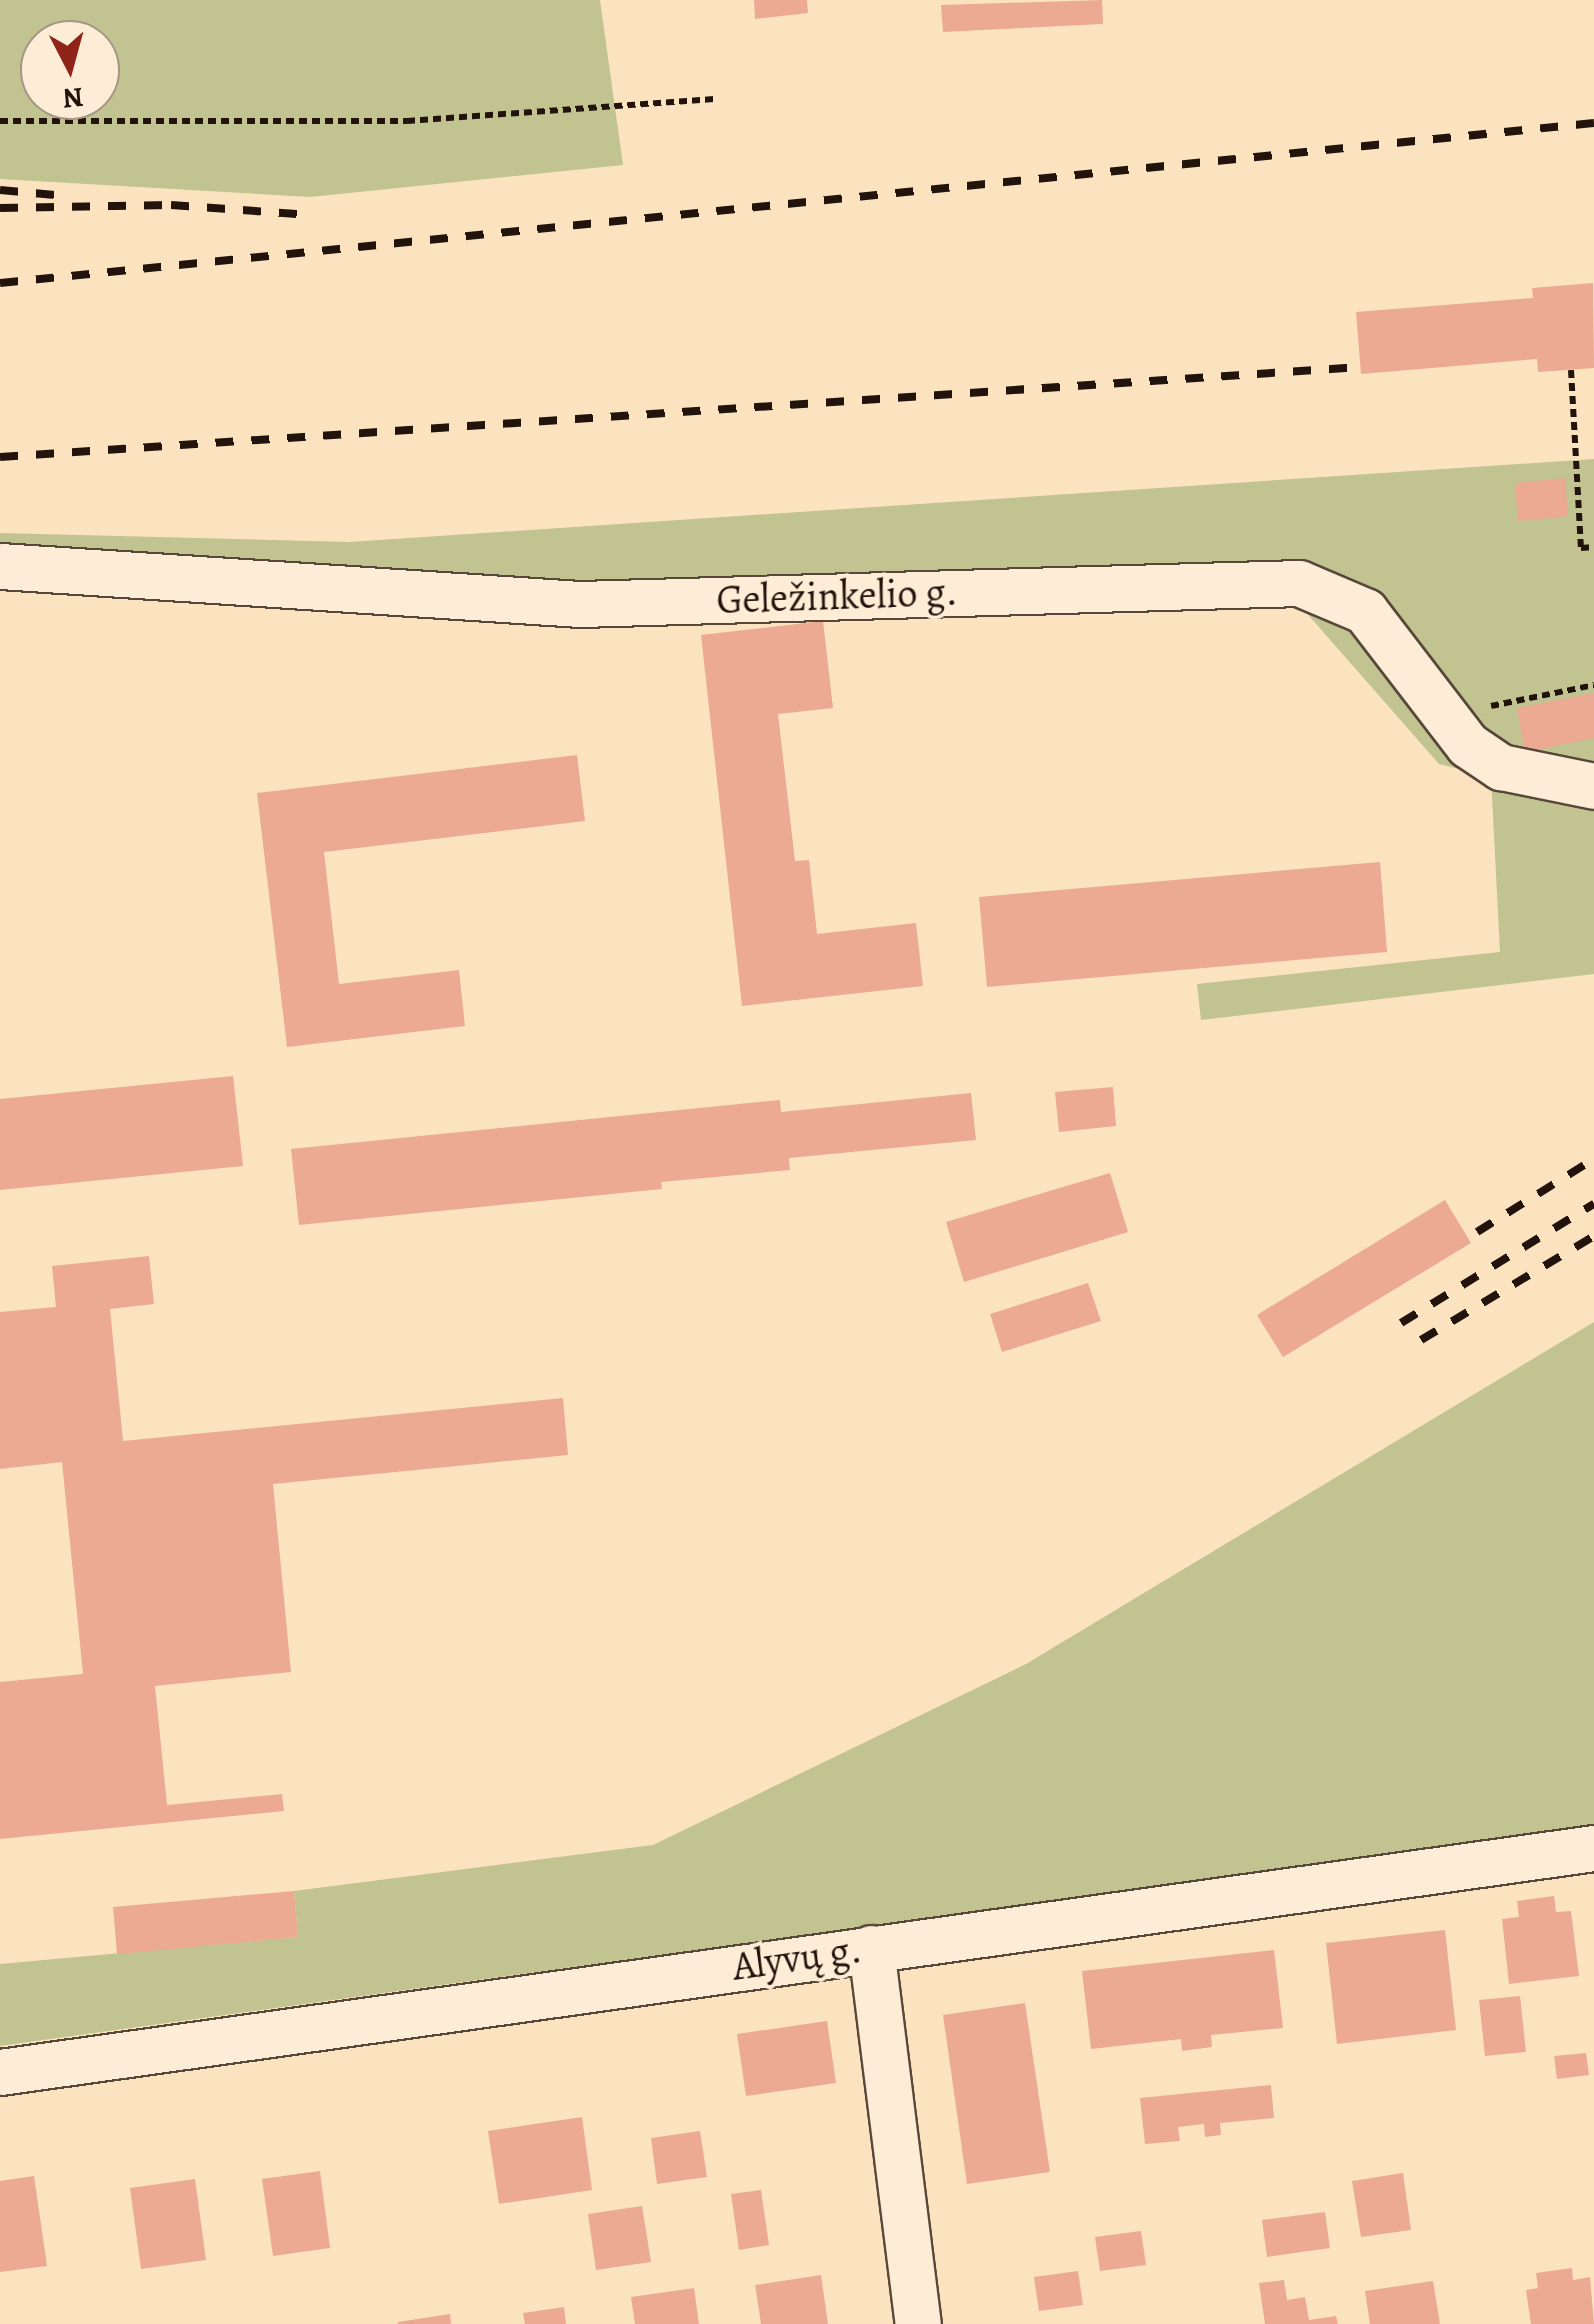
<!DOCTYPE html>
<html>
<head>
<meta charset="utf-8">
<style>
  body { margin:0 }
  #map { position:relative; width:1594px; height:2324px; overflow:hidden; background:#fce3c0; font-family:Alegreya,serif }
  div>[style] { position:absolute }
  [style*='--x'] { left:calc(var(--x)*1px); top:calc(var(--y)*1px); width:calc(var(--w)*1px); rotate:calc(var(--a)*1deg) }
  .green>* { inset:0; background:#c1c391 }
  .building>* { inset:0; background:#ecaa92 }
  .path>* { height:6px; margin-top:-3px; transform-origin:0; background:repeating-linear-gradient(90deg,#22140d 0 8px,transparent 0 13px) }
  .roads { filter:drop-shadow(2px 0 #58483a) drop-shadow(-2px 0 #58483a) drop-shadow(0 2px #58483a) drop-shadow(0 -2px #58483a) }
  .minor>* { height:45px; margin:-22.5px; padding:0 22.5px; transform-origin:22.5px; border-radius:22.5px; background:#fdedd6 }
  .rail>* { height:8px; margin-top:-4px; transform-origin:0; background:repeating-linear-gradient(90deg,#22140d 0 18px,transparent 0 36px) }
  span { translate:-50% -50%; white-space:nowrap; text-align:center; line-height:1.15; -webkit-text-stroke:8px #fdedd6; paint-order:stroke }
  .street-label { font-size:40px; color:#22140d }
  .north { position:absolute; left:20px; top:20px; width:100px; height:100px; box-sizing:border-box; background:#fdedd6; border:2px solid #a59686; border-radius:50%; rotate:174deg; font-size:28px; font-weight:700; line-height:40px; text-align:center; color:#22140d }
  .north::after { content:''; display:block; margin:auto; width:35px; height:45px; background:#8f2418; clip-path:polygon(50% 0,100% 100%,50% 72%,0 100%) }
</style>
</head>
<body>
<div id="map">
  <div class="green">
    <i style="clip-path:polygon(evenodd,0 0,600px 0,623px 165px,310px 197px,0 179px,0 0,40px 40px,100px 40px,100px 100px,40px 100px,40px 40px)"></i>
    <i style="clip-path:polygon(1594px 459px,1594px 974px,1201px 1020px,1197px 984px,1500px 952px,1491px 777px,1439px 764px,1296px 601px,579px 584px,0 546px,0 533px,349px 542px)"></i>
    <i style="clip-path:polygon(1594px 1322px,1594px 1826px,0 2046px,0 1964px,298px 1937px,294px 1891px,653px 1845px,1026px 1664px)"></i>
  </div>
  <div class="building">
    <i style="clip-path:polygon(754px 0,807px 0,808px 13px,755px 19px)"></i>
    <i style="clip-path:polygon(1102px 0,1103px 24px,943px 32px,941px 5px)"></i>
    <i style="clip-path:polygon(1593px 283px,1594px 368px,1538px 372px,1537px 359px,1361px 374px,1356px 312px,1533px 298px,1532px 288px)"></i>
    <i style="clip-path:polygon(1565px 478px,1568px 516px,1518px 521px,1515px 483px)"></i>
    <i style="clip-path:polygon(823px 621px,833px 708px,778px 714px,795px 861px,809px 860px,817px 934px,916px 923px,923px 986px,742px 1006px,701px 635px)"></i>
    <i style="clip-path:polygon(1594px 693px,1594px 738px,1525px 752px,1517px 708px)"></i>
    <i style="clip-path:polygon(577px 755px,585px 821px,324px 852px,339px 984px,459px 970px,465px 1026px,287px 1047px,257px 793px)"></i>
    <i style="clip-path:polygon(1380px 862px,1387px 952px,987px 987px,979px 897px)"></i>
    <i style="clip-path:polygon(233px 1076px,243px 1166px,0 1190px,0 1099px)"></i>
    <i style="clip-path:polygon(1113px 1087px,1116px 1126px,1059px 1132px,1055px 1092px)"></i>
    <i style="clip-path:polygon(971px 1093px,976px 1140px,789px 1158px,790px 1170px,661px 1182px,662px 1189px,299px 1225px,291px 1149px,780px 1100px,781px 1112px)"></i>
    <i style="clip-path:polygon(1110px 1173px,1128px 1232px,964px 1282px,946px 1222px)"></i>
    <i style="clip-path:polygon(1445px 1200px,1471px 1243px,1283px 1357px,1257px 1315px)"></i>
    <i style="clip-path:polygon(149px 1256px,154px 1304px,110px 1309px,123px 1441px,563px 1398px,568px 1455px,273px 1484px,291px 1672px,155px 1686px,167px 1805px,282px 1794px,284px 1811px,0 1839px,0 1682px,83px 1674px,62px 1462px,0 1469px,0 1312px,56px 1307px,52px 1266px)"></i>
    <i style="clip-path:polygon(1088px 1283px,1101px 1321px,1002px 1352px,990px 1314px)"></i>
    <i style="clip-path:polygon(294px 1891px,298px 1937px,117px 1954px,113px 1907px)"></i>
    <i style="clip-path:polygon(1554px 1896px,1556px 1912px,1571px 1911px,1579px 1976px,1509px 1984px,1502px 1919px,1519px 1917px,1517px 1901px)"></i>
    <i style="clip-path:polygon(1445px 1930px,1456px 2030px,1337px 2044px,1326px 1943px)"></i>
    <i style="clip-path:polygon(1274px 1950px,1283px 2028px,1211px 2035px,1212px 2047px,1182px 2051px,1181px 2039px,1091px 2049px,1082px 1971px)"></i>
    <i style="clip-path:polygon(1520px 1996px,1526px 2052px,1485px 2056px,1479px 2000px)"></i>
    <i style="clip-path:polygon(1025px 2003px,1050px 2172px,967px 2184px,943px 2015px)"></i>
    <i style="clip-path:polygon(827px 2021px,836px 2083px,746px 2096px,737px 2034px)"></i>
    <i style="clip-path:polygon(1586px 2053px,1589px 2075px,1557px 2079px,1554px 2056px)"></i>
    <i style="clip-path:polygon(1271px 2085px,1274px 2118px,1220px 2123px,1221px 2135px,1205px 2137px,1204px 2124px,1178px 2127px,1180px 2141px,1145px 2144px,1140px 2098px)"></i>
    <i style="clip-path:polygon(582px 2117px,592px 2190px,499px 2204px,488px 2131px)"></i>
    <i style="clip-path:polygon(700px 2131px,707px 2177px,657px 2184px,651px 2138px)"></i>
    <i style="clip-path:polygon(320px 2171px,330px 2248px,273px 2256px,262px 2179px)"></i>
    <i style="clip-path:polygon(1403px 2173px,1411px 2230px,1361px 2237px,1352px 2181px)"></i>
    <i style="clip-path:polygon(34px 2176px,47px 2266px,0 2272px,0 2181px)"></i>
    <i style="clip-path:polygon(195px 2179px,206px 2260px,141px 2269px,130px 2188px)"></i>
    <i style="clip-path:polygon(761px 2190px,769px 2245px,739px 2250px,731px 2194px)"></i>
    <i style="clip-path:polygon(642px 2206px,651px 2262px,596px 2270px,588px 2214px)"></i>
    <i style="clip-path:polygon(1325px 2212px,1330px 2248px,1267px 2257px,1262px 2220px)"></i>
    <i style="clip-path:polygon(1141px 2231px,1146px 2265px,1100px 2271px,1095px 2237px)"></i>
    <i style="clip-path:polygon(1572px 2268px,1573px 2280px,1590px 2277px,1594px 2324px,1531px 2324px,1526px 2290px,1538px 2288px,1536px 2273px)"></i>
    <i style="clip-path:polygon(1078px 2271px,1083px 2305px,1039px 2311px,1034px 2277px)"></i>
    <i style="clip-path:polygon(821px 2275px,828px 2324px,761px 2324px,755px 2285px)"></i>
    <i style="clip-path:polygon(1284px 2280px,1287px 2300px,1305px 2297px,1309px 2320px,1336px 2316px,1338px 2324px,1265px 2324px,1259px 2283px)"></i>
    <i style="clip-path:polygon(1433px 2281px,1440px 2324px,1370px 2324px,1365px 2291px)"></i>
    <i style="clip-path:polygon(694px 2288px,699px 2324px,635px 2324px,631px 2297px)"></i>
    <i style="clip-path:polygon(564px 2307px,566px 2324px,525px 2324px,523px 2313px)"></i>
    <i style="clip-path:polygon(450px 2314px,451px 2324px,398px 2324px,398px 2322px)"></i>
  </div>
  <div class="path">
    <i style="--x:0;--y:121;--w:407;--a:0"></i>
    <i style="--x:407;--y:121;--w:308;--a:-4.1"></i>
    <i style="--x:1571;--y:370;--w:178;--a:86.8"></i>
    <i style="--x:1581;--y:548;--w:13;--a:-4"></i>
    <i style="--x:1491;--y:706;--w:105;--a:-11.5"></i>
  </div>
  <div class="roads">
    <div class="minor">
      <i style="--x:0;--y:566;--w:581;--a:3.75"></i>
      <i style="--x:580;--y:604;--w:719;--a:-1.67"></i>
      <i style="--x:1299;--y:583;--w:72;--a:23"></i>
      <i style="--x:1365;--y:611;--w:169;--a:52.5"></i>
      <i style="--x:1468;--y:745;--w:40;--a:34"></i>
      <i style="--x:1501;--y:767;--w:95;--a:11.5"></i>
      <i style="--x:871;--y:1948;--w:379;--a:82.9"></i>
      <i style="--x:0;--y:2072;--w:1610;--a:-8"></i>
    </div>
  </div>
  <div class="rail">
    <i style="--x:0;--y:190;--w:55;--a:5.2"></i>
    <i style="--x:0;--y:208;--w:171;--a:-1"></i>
    <i style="--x:171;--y:205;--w:140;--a:4.1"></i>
    <i style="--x:0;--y:283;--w:1602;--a:-5.73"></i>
    <i style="--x:0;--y:457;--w:1364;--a:-3.78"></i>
    <i style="--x:1477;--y:1232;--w:138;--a:-32"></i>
    <i style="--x:1401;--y:1323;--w:227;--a:-31.7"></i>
    <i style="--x:1421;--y:1340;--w:202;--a:-31"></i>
  </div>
  <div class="street-label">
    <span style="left:837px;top:596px;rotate:-2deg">Geležinkelio g.</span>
    <span style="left:797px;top:1958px;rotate:-8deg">Alyvų g.</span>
  </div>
  <div class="north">N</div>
</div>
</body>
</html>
